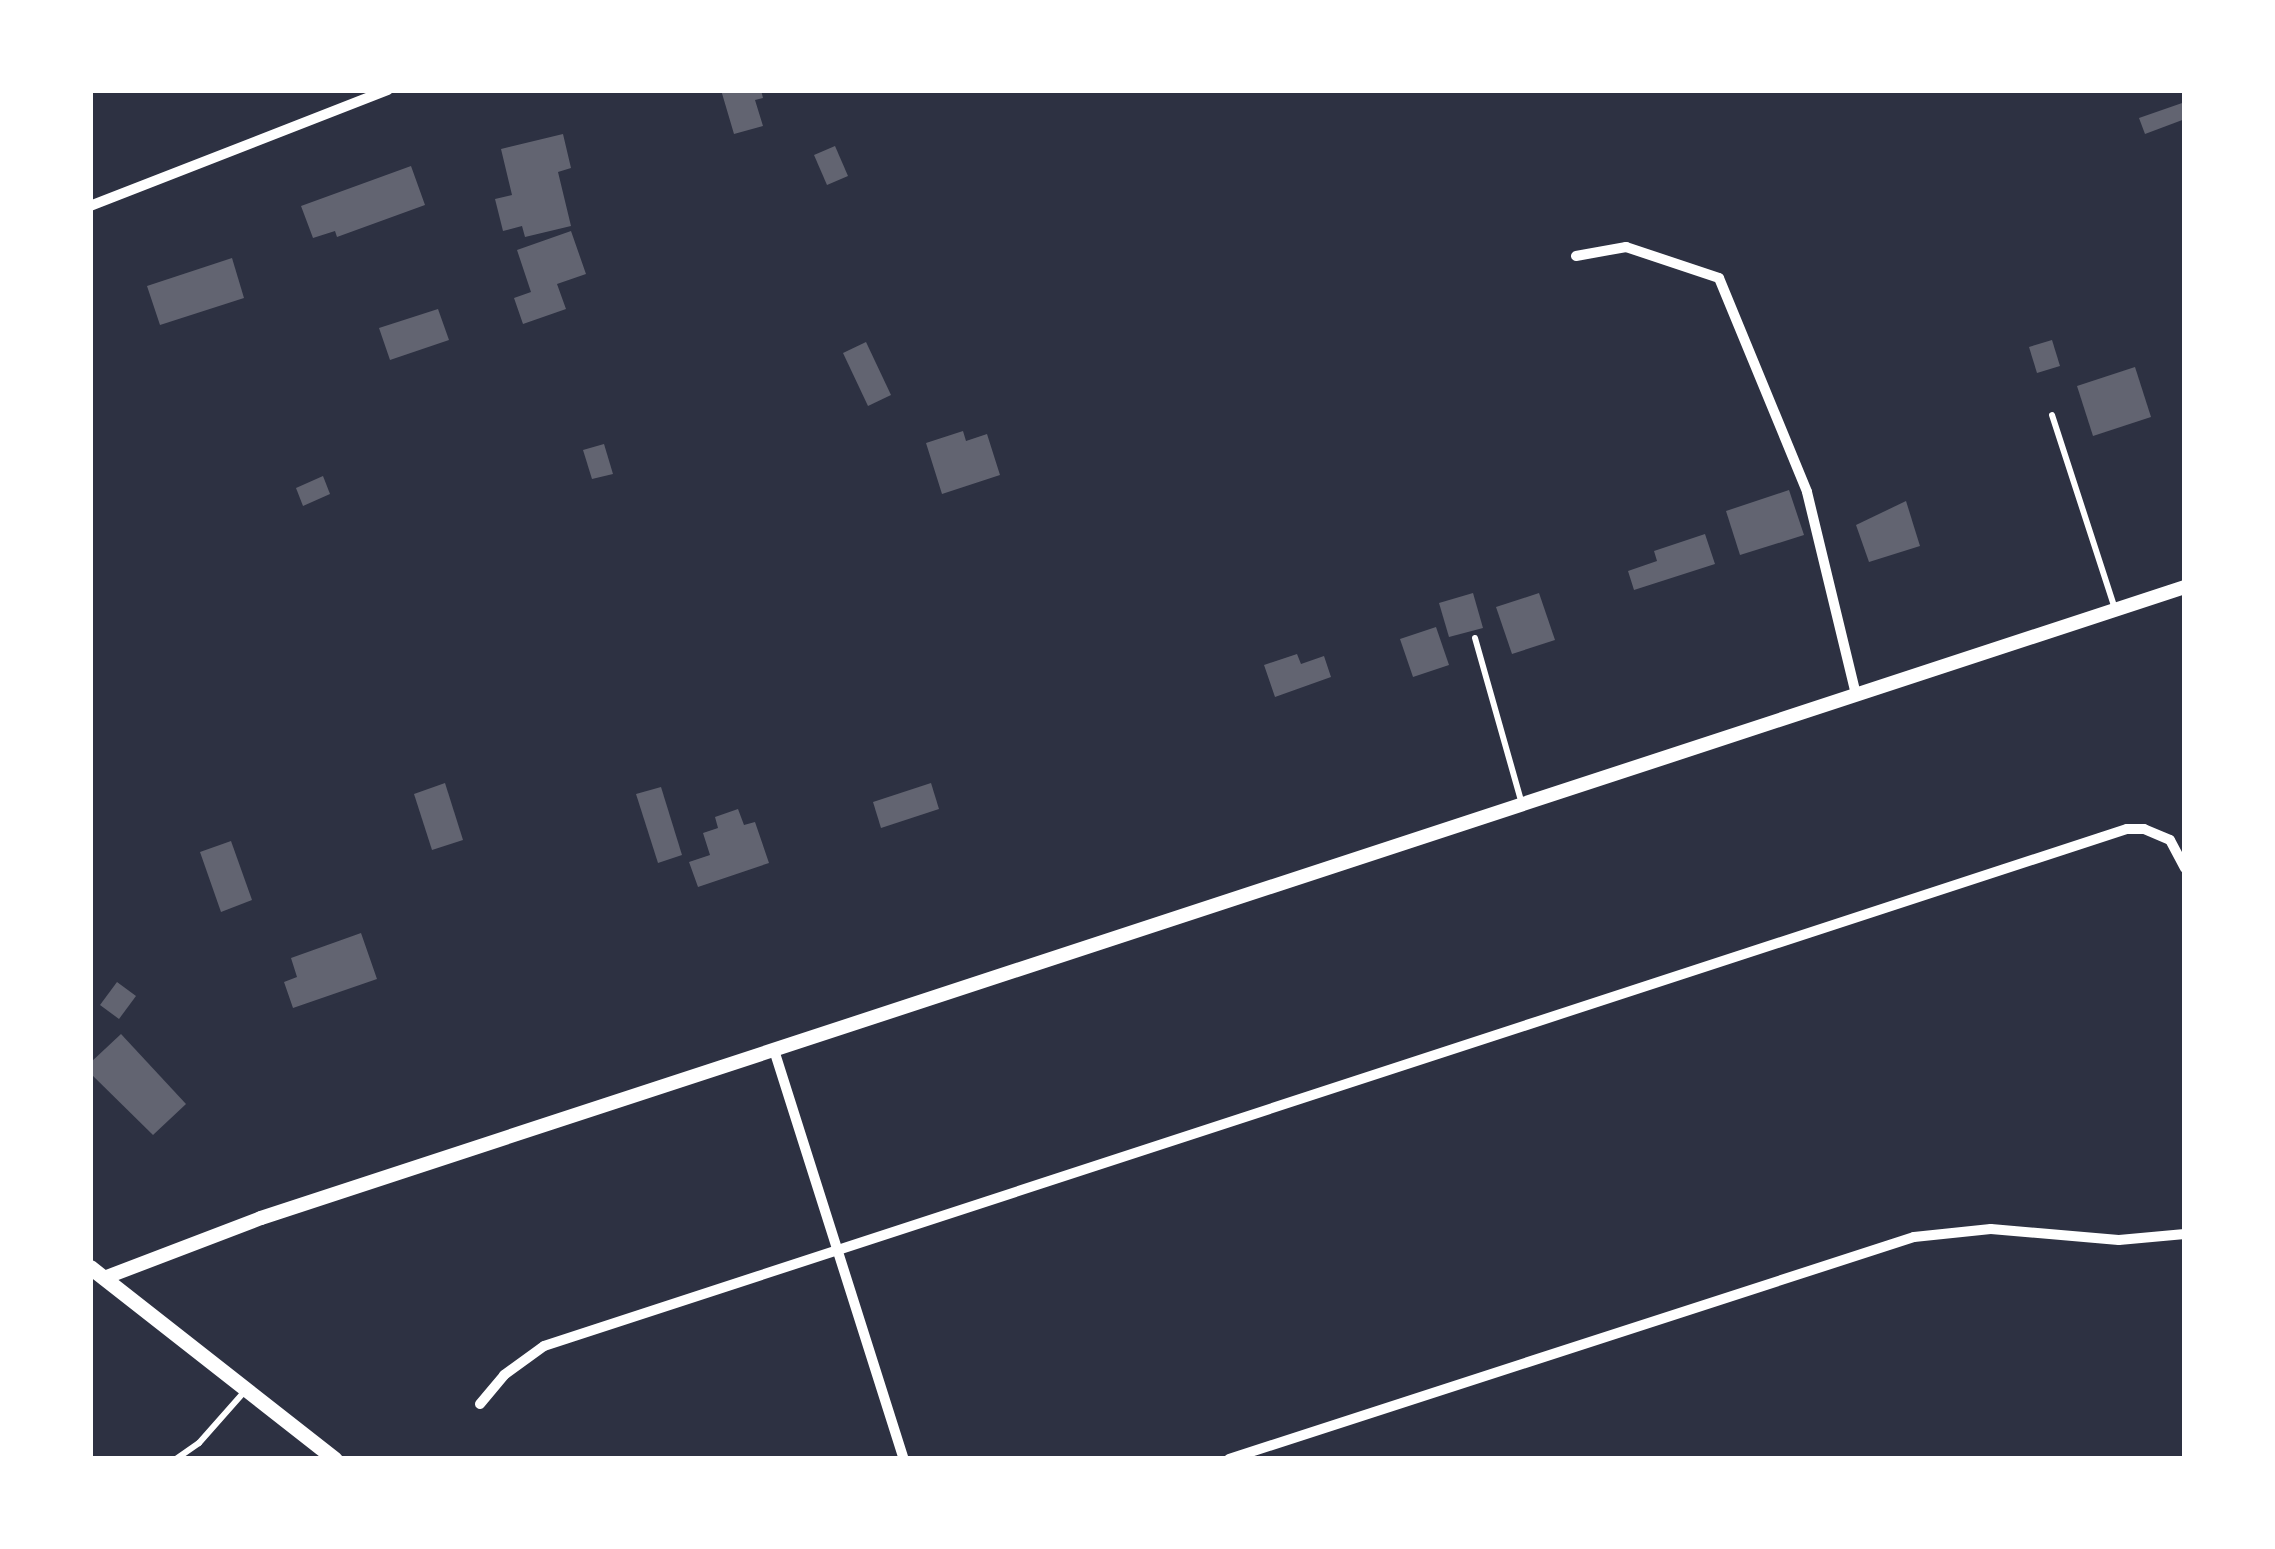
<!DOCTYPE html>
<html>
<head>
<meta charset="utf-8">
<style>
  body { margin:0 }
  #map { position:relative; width:2275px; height:1549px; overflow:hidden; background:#2d3142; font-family:"Alegreya Sans",sans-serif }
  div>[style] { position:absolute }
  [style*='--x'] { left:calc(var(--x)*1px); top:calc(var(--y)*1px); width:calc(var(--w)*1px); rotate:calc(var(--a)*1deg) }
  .building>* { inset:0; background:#626471 }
  .service>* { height:6px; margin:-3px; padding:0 3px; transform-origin:3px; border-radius:3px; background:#fff }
  .minor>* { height:10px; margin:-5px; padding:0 5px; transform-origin:5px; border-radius:5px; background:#fff }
  .tertiary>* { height:14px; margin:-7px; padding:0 7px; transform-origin:7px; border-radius:7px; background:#fff }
  .secondary>* { height:15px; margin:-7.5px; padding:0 7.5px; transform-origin:7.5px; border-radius:7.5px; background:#fff }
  span { translate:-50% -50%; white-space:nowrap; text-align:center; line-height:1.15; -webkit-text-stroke:9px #fff; paint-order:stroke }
  .frame { position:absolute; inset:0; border:93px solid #fff; pointer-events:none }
</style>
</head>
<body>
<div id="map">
  <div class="building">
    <i style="clip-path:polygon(721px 90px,761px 90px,763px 98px,755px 100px,763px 126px,734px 134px)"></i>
    <i style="clip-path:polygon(2185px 102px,2185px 119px,2145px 134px,2139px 118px)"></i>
    <i style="clip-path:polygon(563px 134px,571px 168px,558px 172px,571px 226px,525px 237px,522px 226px,503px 231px,495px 199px,512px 195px,501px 149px)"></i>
    <i style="clip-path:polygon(835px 146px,848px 176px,827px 185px,814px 155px)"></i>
    <i style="clip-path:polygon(411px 166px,425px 205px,337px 237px,335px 231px,313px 238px,301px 206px)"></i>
    <i style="clip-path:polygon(571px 231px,586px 274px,557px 284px,566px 309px,523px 324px,514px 298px,531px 292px,517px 250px)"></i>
    <i style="clip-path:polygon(232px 258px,244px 298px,160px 325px,147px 286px)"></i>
    <i style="clip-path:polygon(438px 309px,449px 340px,390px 360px,379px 328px)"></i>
    <i style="clip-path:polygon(2052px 340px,2060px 366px,2037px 373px,2029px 347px)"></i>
    <i style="clip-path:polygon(866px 342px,891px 395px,868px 406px,843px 353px)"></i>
    <i style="clip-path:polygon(2135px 367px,2151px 417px,2093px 436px,2077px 386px)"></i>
    <i style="clip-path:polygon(963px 431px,966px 441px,987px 434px,1000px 475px,942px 494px,926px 443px)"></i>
    <i style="clip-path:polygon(604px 444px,613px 474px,592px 479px,583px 450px)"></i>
    <i style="clip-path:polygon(323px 476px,330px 494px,303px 506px,296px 488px)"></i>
    <i style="clip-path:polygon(1789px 490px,1804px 535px,1740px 555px,1726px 511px)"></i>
    <i style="clip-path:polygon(1906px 501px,1920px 546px,1869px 562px,1856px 525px)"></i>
    <i style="clip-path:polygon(1705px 534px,1715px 564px,1634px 590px,1628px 571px,1657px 561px,1654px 551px)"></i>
    <i style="clip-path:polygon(1473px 593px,1483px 628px,1449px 637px,1439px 603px)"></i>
    <i style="clip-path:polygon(1539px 593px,1555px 640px,1512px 654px,1496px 607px)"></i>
    <i style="clip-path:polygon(1436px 627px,1449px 665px,1413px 677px,1400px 639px)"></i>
    <i style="clip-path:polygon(1297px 654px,1301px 664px,1324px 656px,1331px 677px,1275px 697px,1264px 665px)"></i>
    <i style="clip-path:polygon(445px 783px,463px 840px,432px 850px,414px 794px)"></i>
    <i style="clip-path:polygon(931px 783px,939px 809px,881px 828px,873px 802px)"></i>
    <i style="clip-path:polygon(661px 787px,682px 855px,658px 863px,636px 794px)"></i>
    <i style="clip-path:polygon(738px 809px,744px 825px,755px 822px,769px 863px,698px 887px,689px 862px,710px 855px,703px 833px,718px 828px,715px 817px)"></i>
    <i style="clip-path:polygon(231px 841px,252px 900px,221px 912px,200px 852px)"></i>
    <i style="clip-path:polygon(361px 933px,377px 979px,293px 1008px,284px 982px,297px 977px,291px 958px)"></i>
    <i style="clip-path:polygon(117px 982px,136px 996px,119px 1019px,100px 1005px)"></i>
    <i style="clip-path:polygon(121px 1034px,186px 1104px,153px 1135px,90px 1073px,90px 1063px)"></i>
  </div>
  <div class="service">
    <i style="--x:2052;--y:415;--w:201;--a:72"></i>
    <i style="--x:1475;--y:638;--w:169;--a:74.2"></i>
    <i style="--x:176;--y:1459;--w:28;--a:-35"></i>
    <i style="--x:199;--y:1443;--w:69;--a:-48.5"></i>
  </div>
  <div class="minor">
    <i style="--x:90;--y:206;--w:320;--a:-21.3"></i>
    <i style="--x:1576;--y:256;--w:51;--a:-10.2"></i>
    <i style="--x:1626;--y:247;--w:98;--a:18.4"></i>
    <i style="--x:1719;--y:278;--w:231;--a:67.6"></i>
    <i style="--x:1807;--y:492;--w:209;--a:76.4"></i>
    <i style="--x:774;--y:1050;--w:429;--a:72.4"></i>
    <i style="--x:480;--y:1404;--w:38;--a:-50"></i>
    <i style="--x:504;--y:1375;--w:49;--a:-35.9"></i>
    <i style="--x:544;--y:1346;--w:1665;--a:-18.09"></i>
    <i style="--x:2127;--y:829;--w:17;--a:0"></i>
    <i style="--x:2144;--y:829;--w:28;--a:23"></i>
    <i style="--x:2170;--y:840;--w:32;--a:62"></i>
    <i style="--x:1229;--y:1459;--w:720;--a:-17.96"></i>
    <i style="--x:1914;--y:1237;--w:77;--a:-5.9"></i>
    <i style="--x:1991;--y:1229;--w:128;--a:4.9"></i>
    <i style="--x:2119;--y:1240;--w:66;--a:-5.2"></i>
  </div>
  <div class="tertiary">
    <i style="--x:104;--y:1278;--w:168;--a:-20.9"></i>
    <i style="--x:261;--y:1218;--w:2025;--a:-18.16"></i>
  </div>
  <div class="secondary">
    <i style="--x:90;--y:1267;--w:311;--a:38.1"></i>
  </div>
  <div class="frame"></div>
</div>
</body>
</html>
